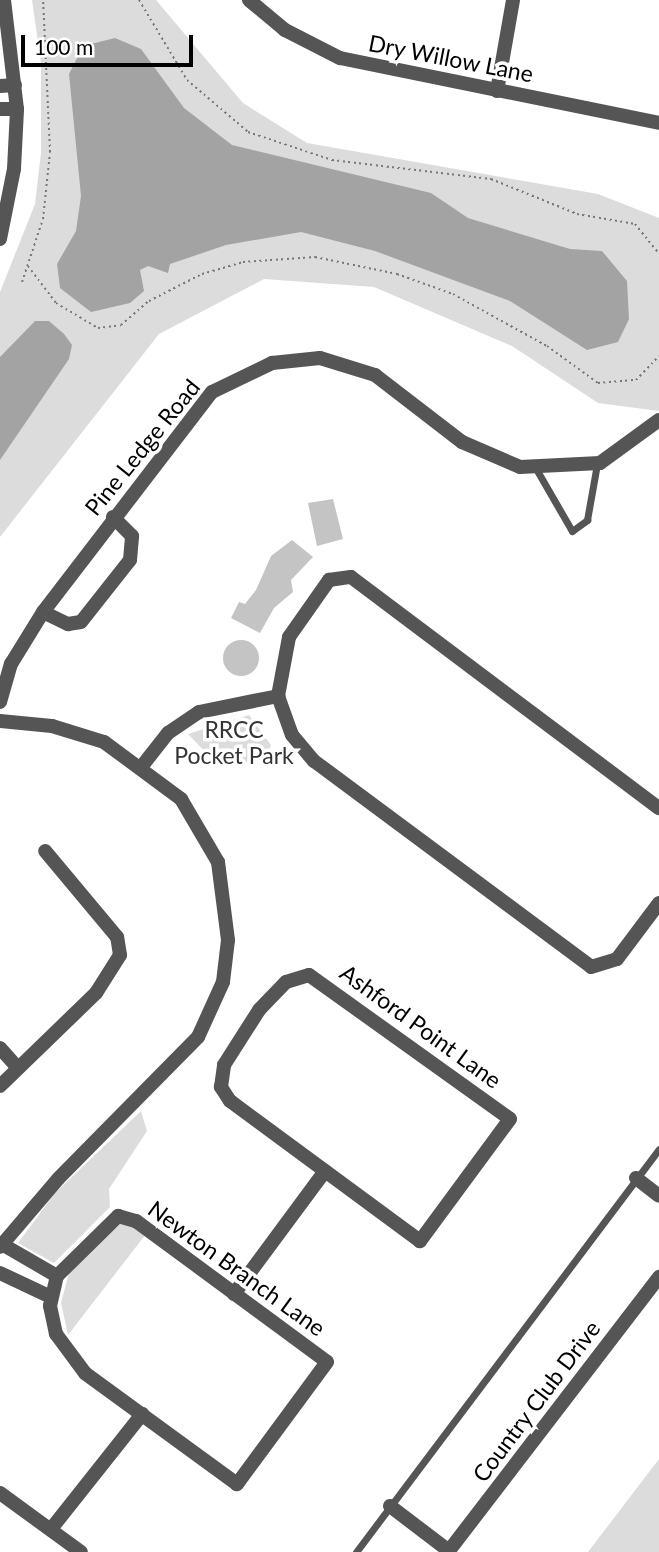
<!DOCTYPE html>
<html>
<head>
<meta charset="utf-8">
<style>
  body { margin:0 }
  #map { position:relative; width:659px; height:1552px; overflow:hidden; background:#fff; font-family:Lato,sans-serif }
  div>[style] { position:absolute }
  [style*='--x'] { left:calc(var(--x)*1px); top:calc(var(--y)*1px); width:calc(var(--w)*1px); rotate:calc(var(--a)*1deg) }
  .green>* { inset:0; background:#dcdcdc }
  .water>* { inset:0; background:#a3a3a3 }
  .building>* { inset:0; background:#c4c4c4 }
  .round { border-radius:50% }
  .path>* { height:2px; margin-top:-1px; transform-origin:0; background:repeating-linear-gradient(90deg,#777 0 2px,transparent 0 5.5px) }
  .service>* { height:7px; margin:-3.5px; padding:0 3.5px; transform-origin:3.5px; border-radius:3.5px; background:#555 }
  .minor>* { height:14px; margin:-7px; padding:0 7px; transform-origin:7px; border-radius:7px; background:#555 }
  .tertiary>* { height:14px; margin:-7px; padding:0 7px; transform-origin:7px; border-radius:7px; background:#555 }
  span { translate:-50% -50%; white-space:nowrap; text-align:center; line-height:1.15; -webkit-text-stroke:7px #fff; paint-order:stroke }
  .street-label { font-size:23px; color:#000 }
  .park-label { font-size:23px; color:#333 }
  .scale { position:absolute; left:21px; top:35px; width:172px; height:32px; box-sizing:border-box; border:4px solid #000; border-top:0; padding-left:9px; font-size:21px; line-height:24px; white-space:nowrap; color:#000; -webkit-text-stroke:5px #fff; paint-order:stroke }
</style>
</head>
<body>
<div id="map">
  <div class="green">
    <i style="clip-path:polygon(32px 0,156px 0,243px 103px,307px 143px,598px 194px,659px 218px,659px 411px,598px 403px,512px 346px,374px 287px,264px 279px,159px 334px,0 537px,0 292px,35px 204px,41px 153px,41px 63px)"></i>
    <i style="clip-path:polygon(249px 715px,271px 745px,268px 756px,257px 754px,242px 766px,212px 759px,188px 734px)"></i>
    <i style="clip-path:polygon(141px 1111px,147px 1131px,109px 1189px,110px 1207px,54px 1263px,18px 1243px,55px 1193px)"></i>
    <i style="clip-path:polygon(125px 1220px,146px 1234px,68px 1335px,61px 1303px,70px 1269px)"></i>
    <i style="clip-path:polygon(659px 1459px,659px 1552px,588px 1552px)"></i>
  </div>
  <div class="water">
    <i style="clip-path:polygon(115px 38px,141px 49px,184px 108px,232px 145px,431px 193px,468px 218px,570px 249px,602px 251px,627px 281px,629px 319px,618px 342px,587px 350px,510px 301px,375px 251px,301px 232px,226px 245px,170px 264px,168px 273px,148px 266px,140px 270px,144px 291px,130px 303px,91px 312px,60px 288px,57px 264px,76px 231px,81px 196px,69px 74px,83px 46px)"></i>
    <i style="clip-path:polygon(35px 321px,49px 321px,64px 334px,72px 345px,69px 359px,0 460px,0 357px)"></i>
  </div>
  <div class="building">
    <i style="clip-path:polygon(333px 499px,343px 539px,317px 546px,308px 503px)"></i>
    <i style="clip-path:polygon(292px 540px,313px 557px,291px 580px,293px 592px,274px 608px,260px 633px,231px 618px,239px 602px,245px 604px,256px 590px,271px 556px)"></i>
    <i class="round" style="left:223px;top:640px;width:36px;height:36px"></i>
  </div>
  <div class="path">
    <i style="--x:139;--y:0;--w:93;--a:59"></i>
    <i style="--x:187;--y:80;--w:80;--a:40.4"></i>
    <i style="--x:248;--y:132;--w:89;--a:18.4"></i>
    <i style="--x:332;--y:160;--w:160;--a:6.8"></i>
    <i style="--x:491;--y:179;--w:93;--a:22.1"></i>
    <i style="--x:577;--y:214;--w:59;--a:9.8"></i>
    <i style="--x:635;--y:224;--w:38;--a:51"></i>
    <i style="--x:28;--y:266;--w:46;--a:52.9"></i>
    <i style="--x:56;--y:303;--w:49;--a:30.8"></i>
    <i style="--x:98;--y:328;--w:23;--a:-7"></i>
    <i style="--x:121;--y:325;--w:37;--a:-41"></i>
    <i style="--x:149;--y:301;--w:59;--a:-27"></i>
    <i style="--x:202;--y:274;--w:43;--a:-16.3"></i>
    <i style="--x:243;--y:262;--w:72;--a:-4"></i>
    <i style="--x:315;--y:257;--w:84;--a:11.7"></i>
    <i style="--x:397;--y:274;--w:59;--a:19.7"></i>
    <i style="--x:453;--y:294;--w:107;--a:29"></i>
    <i style="--x:547;--y:346;--w:63;--a:36"></i>
    <i style="--x:598;--y:383;--w:38;--a:-5"></i>
    <i style="--x:636;--y:380;--w:33;--a:-46"></i>
    <i style="--x:22;--y:282;--w:66;--a:-71.6"></i>
    <i style="--x:43;--y:219;--w:67;--a:-84"></i>
    <i style="--x:50;--y:152;--w:152;--a:-92.6"></i>
  </div>
  <div class="service">
    <i style="--x:535;--y:467;--w:74;--a:60"></i>
    <i style="--x:572;--y:531;--w:19;--a:-36"></i>
    <i style="--x:587;--y:520;--w:57;--a:-79.9"></i>
    <i style="--x:356;--y:1552;--w:504;--a:-53.06"></i>
  </div>
  <div class="minor">
    <i style="--x:249;--y:0;--w:47;--a:39.8"></i>
    <i style="--x:285;--y:30;--w:62;--a:27"></i>
    <i style="--x:340;--y:58;--w:326;--a:11.5"></i>
    <i style="--x:0;--y:86;--w:15;--a:-4"></i>
    <i style="--x:497;--y:91;--w:92;--a:-80"></i>
    <i style="--x:0;--y:109;--w:17;--a:0"></i>
    <i style="--x:43;--y:612;--w:28;--a:26"></i>
    <i style="--x:68;--y:624;--w:13;--a:-9"></i>
    <i style="--x:81;--y:622;--w:79;--a:-51.7"></i>
    <i style="--x:130;--y:560;--w:24;--a:-85"></i>
    <i style="--x:132;--y:536;--w:27;--a:-135"></i>
    <i style="--x:278;--y:696;--w:60;--a:-79.4"></i>
    <i style="--x:289;--y:637;--w:70;--a:-54.9"></i>
    <i style="--x:329;--y:580;--w:22;--a:-8"></i>
    <i style="--x:351;--y:577;--w:385;--a:36.9"></i>
    <i style="--x:0;--y:702;--w:40;--a:-74"></i>
    <i style="--x:11;--y:664;--w:61;--a:-58.4"></i>
    <i style="--x:43;--y:612;--w:277;--a:-52.5"></i>
    <i style="--x:212;--y:392;--w:67;--a:-25.8"></i>
    <i style="--x:272;--y:363;--w:48;--a:-5.9"></i>
    <i style="--x:320;--y:358;--w:58;--a:17.2"></i>
    <i style="--x:375;--y:375;--w:110;--a:37.6"></i>
    <i style="--x:462;--y:442;--w:63;--a:23.3"></i>
    <i style="--x:520;--y:467;--w:80;--a:-2.9"></i>
    <i style="--x:600;--y:463;--w:73;--a:-36.1"></i>
    <i style="--x:142;--y:766;--w:42;--a:-51.8"></i>
    <i style="--x:168;--y:733;--w:37;--a:-34"></i>
    <i style="--x:199;--y:712;--w:81;--a:-11.4"></i>
    <i style="--x:278;--y:696;--w:41;--a:70.3"></i>
    <i style="--x:292;--y:735;--w:34;--a:50"></i>
    <i style="--x:314;--y:761;--w:345;--a:36.6"></i>
    <i style="--x:591;--y:967;--w:27;--a:-17"></i>
    <i style="--x:617;--y:959;--w:70;--a:-53.1"></i>
    <i style="--x:309;--y:975;--w:247;--a:35.6"></i>
    <i style="--x:510;--y:1119;--w:152;--a:126.4"></i>
    <i style="--x:420;--y:1241;--w:236;--a:-143.6"></i>
    <i style="--x:230;--y:1101;--w:17;--a:-123"></i>
    <i style="--x:221;--y:1087;--w:22;--a:-82"></i>
    <i style="--x:224;--y:1065;--w:65;--a:-57.5"></i>
    <i style="--x:259;--y:1010;--w:39;--a:-46"></i>
    <i style="--x:286;--y:982;--w:24;--a:-17"></i>
    <i style="--x:0;--y:1048;--w:27;--a:48"></i>
    <i style="--x:0;--y:1086;--w:134;--a:-44.1"></i>
    <i style="--x:96;--y:993;--w:45;--a:-57.7"></i>
    <i style="--x:120;--y:955;--w:18;--a:-99"></i>
    <i style="--x:117;--y:937;--w:112;--a:-129.9"></i>
    <i style="--x:636;--y:1178;--w:29;--a:38"></i>
    <i style="--x:118;--y:1216;--w:19;--a:16"></i>
    <i style="--x:136;--y:1221;--w:237;--a:36.4"></i>
    <i style="--x:327;--y:1362;--w:152;--a:126.4"></i>
    <i style="--x:237;--y:1484;--w:188;--a:-143.9"></i>
    <i style="--x:85;--y:1373;--w:49;--a:-126.6"></i>
    <i style="--x:56;--y:1334;--w:29;--a:-102"></i>
    <i style="--x:50;--y:1306;--w:31;--a:-77"></i>
    <i style="--x:57;--y:1276;--w:86;--a:-44.5"></i>
    <i style="--x:0;--y:1243;--w:66;--a:30.1"></i>
    <i style="--x:0;--y:1273;--w:56;--a:25.2"></i>
    <i style="--x:234;--y:1294;--w:153;--a:-53.5"></i>
    <i style="--x:0;--y:1493;--w:100;--a:36.1"></i>
    <i style="--x:390;--y:1506;--w:74;--a:37.3"></i>
    <i style="--x:51;--y:1529;--w:147;--a:-51.6"></i>
    <i style="--x:448;--y:1552;--w:347;--a:-52.5"></i>
  </div>
  <div class="tertiary">
    <i style="--x:0;--y:239;--w:71;--a:-78.7"></i>
    <i style="--x:14;--y:169;--w:60;--a:-87.1"></i>
    <i style="--x:17;--y:109;--w:110;--a:-96.8"></i>
    <i style="--x:0;--y:721;--w:52;--a:5.5"></i>
    <i style="--x:52;--y:726;--w:54;--a:17.1"></i>
    <i style="--x:104;--y:742;--w:96;--a:36.5"></i>
    <i style="--x:181;--y:799;--w:73;--a:59.6"></i>
    <i style="--x:218;--y:862;--w:79;--a:82.7"></i>
    <i style="--x:228;--y:940;--w:42;--a:96.8"></i>
    <i style="--x:223;--y:982;--w:60;--a:114.4"></i>
    <i style="--x:198;--y:1037;--w:199;--a:134.6"></i>
    <i style="--x:58;--y:1179;--w:89;--a:130.5"></i>
  </div>
  <div class="street-label">
    <span style="left:451px;top:58px;rotate:11deg">Dry Willow Lane</span>
    <span style="left:142px;top:447px;rotate:-51deg">Pine Ledge Road</span>
    <span style="left:421px;top:1026px;rotate:36deg">Ashford Point Lane</span>
    <span style="left:237px;top:1268px;rotate:36deg">Newton Branch Lane</span>
    <span style="left:536px;top:1401px;rotate:-53deg">Country Club Drive</span>
  </div>
  <div class="park-label">
    <span style="left:234px;top:742px">RRCC<br>Pocket Park</span>
  </div>
  <div class="scale">100 m</div>
</div>
</body>
</html>
